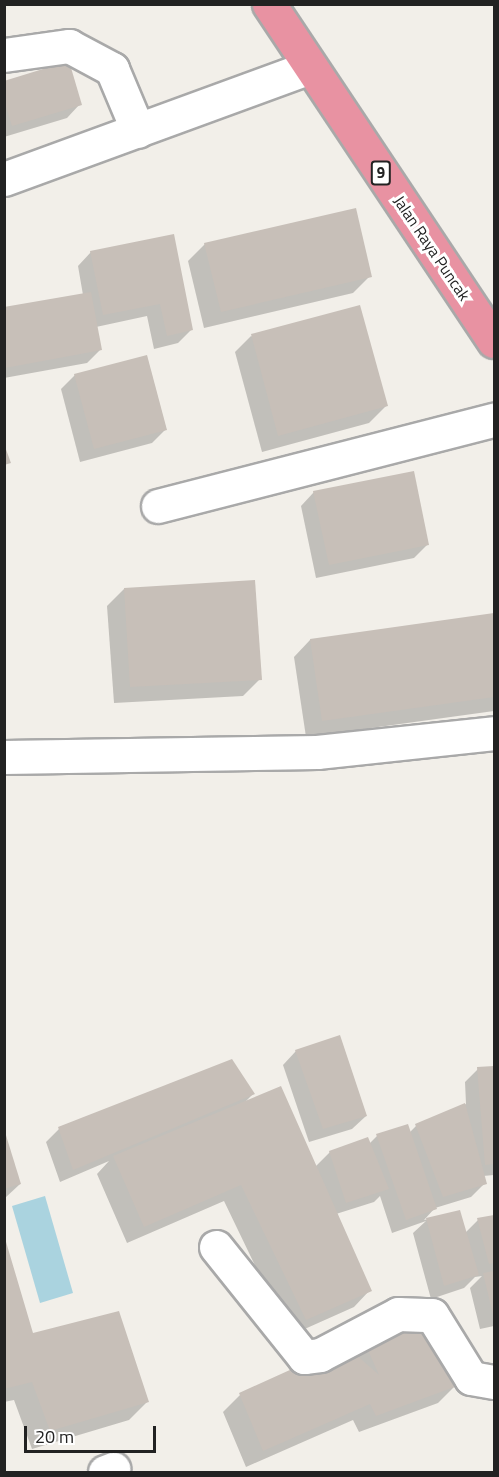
<!DOCTYPE html>
<html>
<head>
<meta charset="utf-8">
<style>
  body { margin:0 }
  #map { position:relative; width:499px; height:1477px; overflow:hidden; background:#f2efe9; font-family:"Titillium Web",sans-serif }
  div>[style] { position:absolute }
  [style*='--x'] { left:calc(var(--x)*1px); top:calc(var(--y)*1px); width:calc(var(--w)*1px); rotate:calc(var(--a)*1deg) }
  .water>* { inset:0; background:#aad3df }
  .shadow>* { inset:0; background:#0003 }
  .building>* { inset:0; background:#c7bfb8 }
  .roads { filter:drop-shadow(2px 0 #a9a9a9) drop-shadow(-2px 0 #a9a9a9) drop-shadow(0 2px #a9a9a9) drop-shadow(0 -2px #a9a9a9) }
  .street>* { height:33px; margin:-16.5px; padding:0 16.5px; transform-origin:16.5px; border-radius:16.5px; background:#fff }
  .highway>* { height:33px; margin:-16.5px; padding:0 16.5px; transform-origin:16.5px; border-radius:16.5px; background:#e892a2 }
  span { translate:-50% -50%; white-space:nowrap; text-align:center; line-height:1.15; -webkit-text-stroke:6px #fff; paint-order:stroke }
  .shield-label span { padding:2px 4px; background:#fff; border:2px solid; border-radius:4px; -webkit-text-stroke-width:0 }
  .shield-label { font-size:15px; color:#222; font-weight:700 }
  .street-label { font-size:16px; color:#222 }
  .frame { position:absolute; inset:0; border:6px solid #222; pointer-events:none }
  .scale { position:absolute; left:24px; top:1426px; width:132px; height:27px; box-sizing:border-box; border:3px solid #222; border-top:0; padding-left:8px; font-size:18px; line-height:21px; white-space:nowrap; color:#222; -webkit-text-stroke:4px #fff; paint-order:stroke }
</style>
</head>
<body>
<div id="map">
  <div class="water">
    <i style="clip-path:polygon(45px 1196px,73px 1293px,40px 1303px,12px 1206px)"></i>
  </div>
  <div class="shadow">
    <i style="clip-path:polygon(4px 83px,80px 104px,67px 118px,4px 137px)"></i>
    <i style="clip-path:polygon(173px 236px,191px 330px,178px 343px,154px 349px,147px 316px,96px 327px,100px 350px,87px 363px,4px 378px,4px 309px,83px 295px,78px 266px,91px 252px)"></i>
    <i style="clip-path:polygon(205px 244px,370px 276px,353px 293px,204px 328px,188px 261px)"></i>
    <i style="clip-path:polygon(251px 336px,386px 406px,369px 423px,262px 452px,235px 352px)"></i>
    <i style="clip-path:polygon(75px 375px,166px 429px,152px 443px,80px 462px,61px 389px)"></i>
    <i style="clip-path:polygon(314px 492px,428px 544px,414px 558px,316px 578px,301px 506px)"></i>
    <i style="clip-path:polygon(124px 589px,260px 679px,243px 696px,114px 703px,107px 606px)"></i>
    <i style="clip-path:polygon(494px 615px,494px 711px,306px 737px,294px 657px,310px 640px)"></i>
    <i style="clip-path:polygon(296px 1051px,366px 1116px,352px 1129px,309px 1142px,283px 1065px)"></i>
    <i style="clip-path:polygon(494px 1067px,494px 1175px,483px 1176px,485px 1183px,471px 1197px,435px 1208px,424px 1220px,459px 1212px,465px 1233px,478px 1220px,494px 1217px,494px 1326px,480px 1329px,470px 1288px,482px 1276px,475px 1277px,464px 1288px,431px 1299px,413px 1233px,426px 1221px,392px 1233px,380px 1196px,374px 1202px,336px 1214px,370px 1290px,354px 1307px,289px 1336px,224px 1201px,127px 1243px,97px 1174px,109px 1161px,60px 1182px,46px 1142px,59px 1129px,253px 1094px,244px 1103px,315px 1167px,330px 1152px,369px 1144px,377px 1136px,409px 1133px,416px 1126px,466px 1104px,465px 1082px,478px 1069px)"></i>
    <i style="clip-path:polygon(4px 1136px,20px 1184px,4px 1199px)"></i>
    <i style="clip-path:polygon(4px 1238px,32px 1334px,147px 1402px,129px 1420px,32px 1449px,14px 1400px,4px 1402px)"></i>
    <i style="clip-path:polygon(364px 1341px,455px 1386px,438px 1403px,359px 1432px,353px 1420px,246px 1467px,223px 1412px,240px 1395px)"></i>
  </div>
  <div class="building">
    <i style="clip-path:polygon(69px 61px,82px 105px,12px 126px,4px 100px,4px 81px)"></i>
    <i style="clip-path:polygon(356px 208px,372px 277px,221px 312px,204px 243px)"></i>
    <i style="clip-path:polygon(174px 234px,193px 330px,167px 336px,160px 304px,103px 315px,90px 251px)"></i>
    <i style="clip-path:polygon(91px 292px,102px 350px,5px 368px,4px 307px)"></i>
    <i style="clip-path:polygon(360px 305px,388px 406px,278px 436px,251px 334px)"></i>
    <i style="clip-path:polygon(147px 355px,167px 430px,94px 449px,74px 374px)"></i>
    <i style="clip-path:polygon(4px 444px,11px 463px,4px 465px)"></i>
    <i style="clip-path:polygon(414px 471px,429px 545px,329px 565px,313px 491px)"></i>
    <i style="clip-path:polygon(255px 580px,262px 680px,130px 687px,124px 588px)"></i>
    <i style="clip-path:polygon(494px 613px,494px 697px,322px 721px,310px 639px)"></i>
    <i style="clip-path:polygon(340px 1035px,367px 1116px,323px 1129px,295px 1050px)"></i>
    <i style="clip-path:polygon(232px 1059px,255px 1094px,73px 1170px,58px 1127px)"></i>
    <i style="clip-path:polygon(494px 1066px,494px 1164px,485px 1165px,477px 1067px)"></i>
    <i style="clip-path:polygon(281px 1086px,372px 1291px,306px 1320px,241px 1185px,144px 1227px,113px 1156px)"></i>
    <i style="clip-path:polygon(465px 1103px,487px 1184px,443px 1197px,415px 1124px)"></i>
    <i style="clip-path:polygon(408px 1124px,437px 1209px,406px 1220px,376px 1134px)"></i>
    <i style="clip-path:polygon(5px 1132px,21px 1184px,4px 1189px,4px 1133px)"></i>
    <i style="clip-path:polygon(368px 1137px,389px 1189px,346px 1203px,329px 1151px)"></i>
    <i style="clip-path:polygon(460px 1210px,479px 1275px,444px 1286px,426px 1218px)"></i>
    <i style="clip-path:polygon(494px 1215px,494px 1263px,489px 1264px,477px 1218px)"></i>
    <i style="clip-path:polygon(4px 1235px,33px 1333px,119px 1311px,149px 1402px,50px 1431px,32px 1382px,4px 1389px)"></i>
    <i style="clip-path:polygon(494px 1271px,494px 1319px,483px 1273px)"></i>
    <i style="clip-path:polygon(425px 1311px,457px 1386px,376px 1416px,370px 1404px,263px 1451px,239px 1393px,345px 1345px,379px 1375px,363px 1339px)"></i>
  </div>
  <div class="roads">
    <div class="street">
      <i style="--x:4;--y:55;--w:66;--a:-7.9"></i>
      <i style="--x:69;--y:46;--w:49;--a:28.1"></i>
      <i style="--x:112;--y:69;--w:67;--a:67.2"></i>
      <i style="--x:4;--y:179;--w:326;--a:-20.1"></i>
      <i style="--x:158;--y:506;--w:347;--a:-14.4"></i>
      <i style="--x:4;--y:757;--w:313;--a:-0.9"></i>
      <i style="--x:317;--y:752;--w:178;--a:-6.1"></i>
      <i style="--x:216;--y:1247;--w:141;--a:51.3"></i>
      <i style="--x:304;--y:1357;--w:16;--a:-7"></i>
      <i style="--x:320;--y:1355;--w:88;--a:-27.7"></i>
      <i style="--x:398;--y:1314;--w:34;--a:2"></i>
      <i style="--x:432;--y:1315;--w:74;--a:58.2"></i>
      <i style="--x:471;--y:1378;--w:23;--a:10"></i>
      <i style="--x:105;--y:1472;--w:9;--a:-21"></i>
    </div>
    <div class="highway">
      <i style="--x:269;--y:4;--w:405;--a:56.3"></i>
    </div>
  </div>
  <div class="shield-label">
    <span style="left:381px;top:173px">9</span>
  </div>
  <div class="street-label">
    <span style="left:432px;top:248px;rotate:56deg">Jalan Raya Puncak</span>
  </div>
  <div class="frame"></div>
  <div class="scale">20 m</div>
</div>
</body>
</html>
